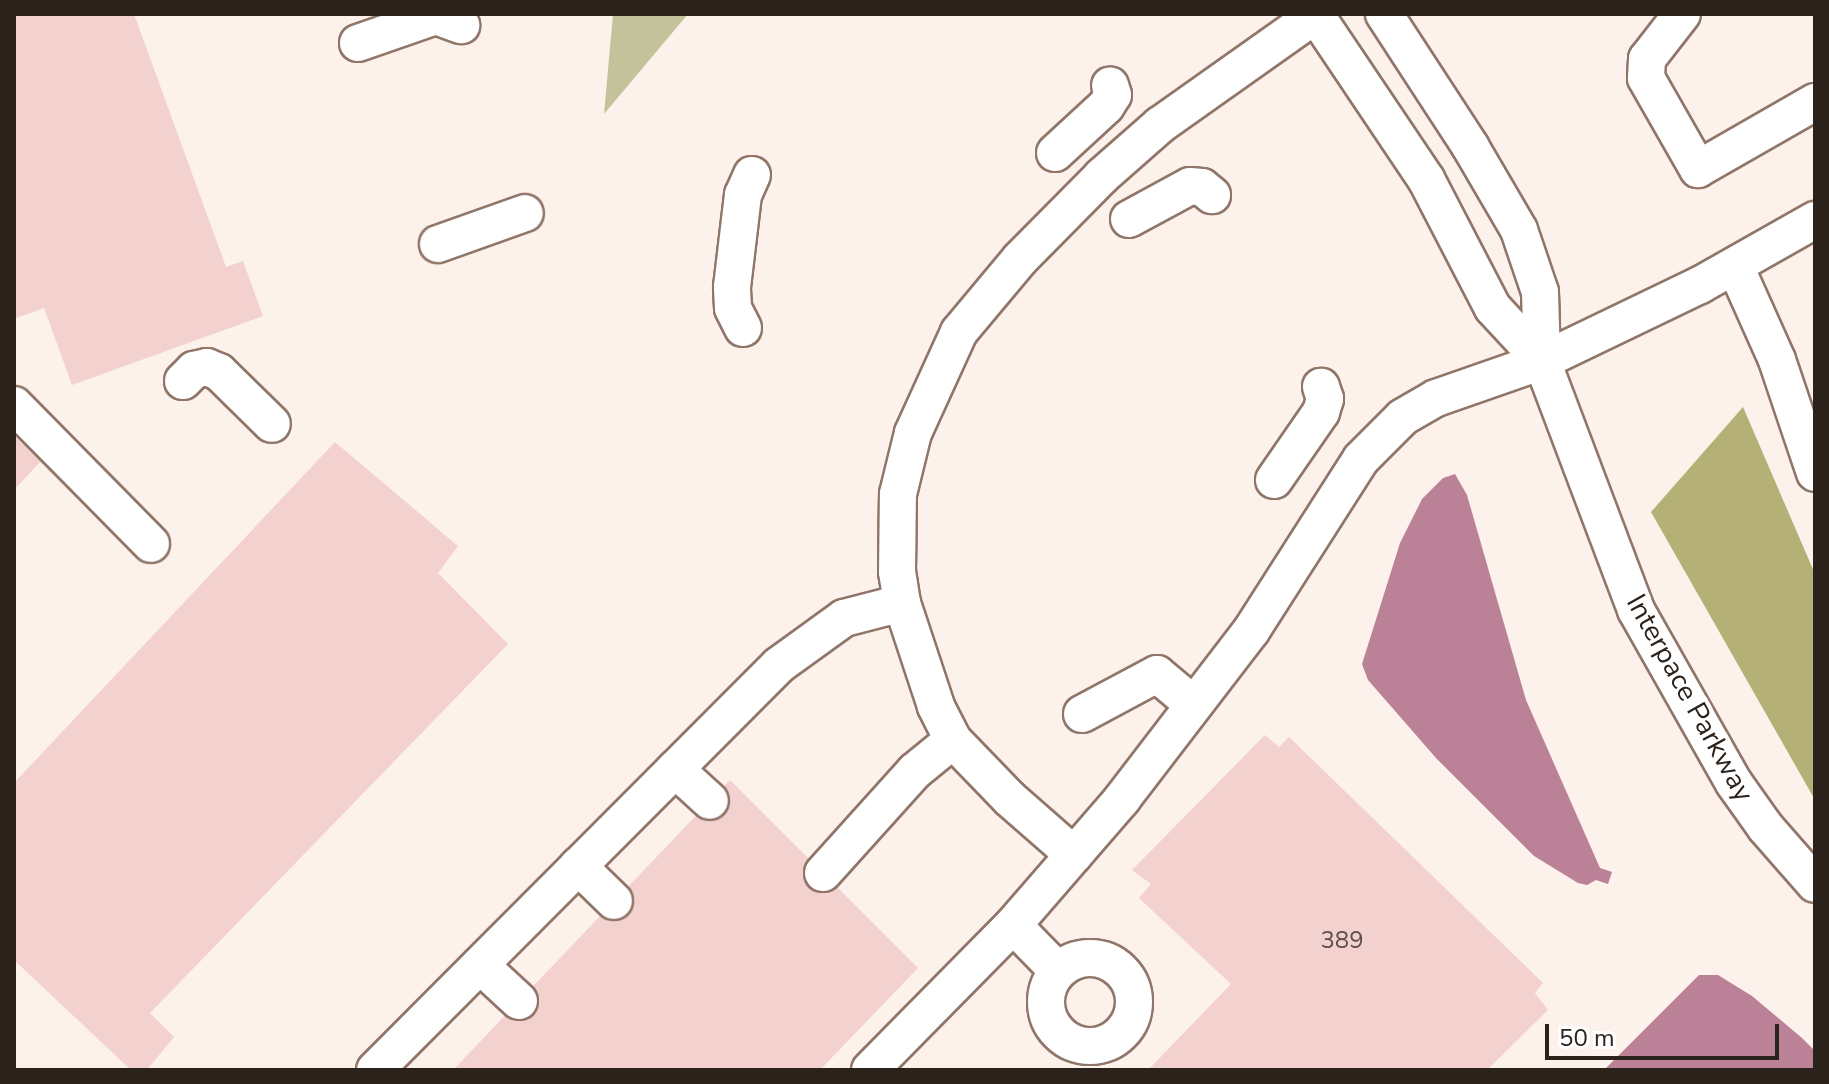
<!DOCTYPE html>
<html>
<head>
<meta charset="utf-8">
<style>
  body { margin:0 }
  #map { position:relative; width:1829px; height:1084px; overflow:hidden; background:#fdf1eb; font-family:"Nunito Sans",sans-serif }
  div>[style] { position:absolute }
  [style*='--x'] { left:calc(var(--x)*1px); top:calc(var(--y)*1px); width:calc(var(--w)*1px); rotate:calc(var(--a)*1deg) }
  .green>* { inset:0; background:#c4c29b }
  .forest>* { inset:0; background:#b5b176 }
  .water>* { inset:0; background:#bb8197 }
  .building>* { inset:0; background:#f2d1cf }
  .roads { filter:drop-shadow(2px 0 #907669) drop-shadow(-2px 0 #907669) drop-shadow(0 2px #907669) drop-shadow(0 -2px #907669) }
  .minor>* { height:36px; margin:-18px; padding:0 18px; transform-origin:18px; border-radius:18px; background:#fff }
  .minor>.ring { margin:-18px; padding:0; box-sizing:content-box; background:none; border:36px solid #fff; border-radius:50% }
  span { translate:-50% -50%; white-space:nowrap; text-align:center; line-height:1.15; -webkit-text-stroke:8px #fff; paint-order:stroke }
  .number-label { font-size:24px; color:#5e4e49 }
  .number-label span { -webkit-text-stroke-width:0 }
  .street-label { font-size:28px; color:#2c221c }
  .frame { position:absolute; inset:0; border:16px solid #2c221c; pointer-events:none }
  .scale { position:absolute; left:1545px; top:1024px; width:234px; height:36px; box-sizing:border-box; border:4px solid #2c221c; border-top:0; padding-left:10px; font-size:24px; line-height:28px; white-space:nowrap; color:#2c221c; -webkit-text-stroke:6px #fff; paint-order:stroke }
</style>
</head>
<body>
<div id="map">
  <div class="green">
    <i style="clip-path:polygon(613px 14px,688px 14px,604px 114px)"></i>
  </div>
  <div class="forest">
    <i style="clip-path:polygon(1743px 407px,1815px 574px,1815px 800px,1651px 512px)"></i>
  </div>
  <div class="water">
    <i style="clip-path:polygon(1455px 474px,1467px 495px,1526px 700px,1600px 868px,1612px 872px,1608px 884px,1596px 880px,1587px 885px,1578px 883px,1534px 856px,1436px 758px,1368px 680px,1362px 664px,1400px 543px,1422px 499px,1443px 478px)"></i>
    <i style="clip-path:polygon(1699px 975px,1718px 975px,1752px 996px,1802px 1038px,1815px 1051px,1815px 1070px,1604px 1070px)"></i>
  </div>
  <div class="building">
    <i style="clip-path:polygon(14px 14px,134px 14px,226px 267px,243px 261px,263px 316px,72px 385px,44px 308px,16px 318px)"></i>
    <i style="clip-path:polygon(14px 436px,41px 461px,14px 490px)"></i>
    <i style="clip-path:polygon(335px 442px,458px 546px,438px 573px,508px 644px,150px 1013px,174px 1037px,147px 1070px,131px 1070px,14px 960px,14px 783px)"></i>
    <i style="clip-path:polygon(1265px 735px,1279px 747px,1289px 737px,1543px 983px,1535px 993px,1548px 1010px,1487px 1070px,1148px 1070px,1231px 984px,1139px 898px,1151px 884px,1132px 870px)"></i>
    <i style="clip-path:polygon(730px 780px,918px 968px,820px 1070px,453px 1070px)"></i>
  </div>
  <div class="roads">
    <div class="minor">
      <i style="--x:1315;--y:14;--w:199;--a:56.1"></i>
      <i style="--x:1426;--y:179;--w:145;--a:62.6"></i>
      <i style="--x:1493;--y:308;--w:72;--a:47.2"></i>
      <i style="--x:1384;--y:14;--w:158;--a:56.9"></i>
      <i style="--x:1470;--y:146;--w:97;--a:59.7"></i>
      <i style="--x:1519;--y:230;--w:65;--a:71.3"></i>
      <i style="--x:1540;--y:292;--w:69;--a:88.3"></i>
      <i style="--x:1542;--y:361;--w:266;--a:69.3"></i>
      <i style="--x:1636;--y:610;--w:199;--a:60.5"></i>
      <i style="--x:1734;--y:783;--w:55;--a:54.6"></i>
      <i style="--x:1766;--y:828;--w:74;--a:48.8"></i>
      <i style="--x:1682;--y:14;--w:57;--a:127.9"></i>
      <i style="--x:1647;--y:59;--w:19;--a:93"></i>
      <i style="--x:1646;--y:78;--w:105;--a:60.3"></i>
      <i style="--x:1698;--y:169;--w:135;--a:-29.8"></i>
      <i style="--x:358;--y:43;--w:83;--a:-19.1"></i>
      <i style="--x:436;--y:16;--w:27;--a:20"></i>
      <i style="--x:1055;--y:153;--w:69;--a:-42.7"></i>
      <i style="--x:1106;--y:106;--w:13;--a:-58"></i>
      <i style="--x:1113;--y:95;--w:10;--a:-107"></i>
      <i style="--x:1129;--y:219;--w:69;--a:-28.4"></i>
      <i style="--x:1190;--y:186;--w:12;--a:5"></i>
      <i style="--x:1202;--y:187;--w:13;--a:39"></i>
      <i style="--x:438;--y:244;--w:92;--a:-19.6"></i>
      <i style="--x:1735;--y:266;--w:103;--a:65.9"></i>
      <i style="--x:1777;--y:360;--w:119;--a:71.4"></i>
      <i style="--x:743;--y:328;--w:22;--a:-117"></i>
      <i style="--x:733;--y:308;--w:21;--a:-93"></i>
      <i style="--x:732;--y:287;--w:93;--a:-83.2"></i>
      <i style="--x:743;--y:195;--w:22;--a:-66"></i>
      <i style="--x:183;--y:381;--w:16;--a:-45"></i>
      <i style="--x:194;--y:370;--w:13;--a:-13"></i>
      <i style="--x:207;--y:367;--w:13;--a:23"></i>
      <i style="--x:219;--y:372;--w:74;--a:44.5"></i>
      <i style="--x:14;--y:405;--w:195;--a:45.4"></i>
      <i style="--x:1274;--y:480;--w:83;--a:-55.3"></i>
      <i style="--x:1321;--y:412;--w:14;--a:-73"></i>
      <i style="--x:1325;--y:399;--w:13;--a:-108"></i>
      <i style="--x:1082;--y:714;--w:85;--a:-28.1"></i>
      <i style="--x:1157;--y:674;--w:48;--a:40"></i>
      <i style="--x:675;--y:769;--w:47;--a:42.4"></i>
      <i style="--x:1074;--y:855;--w:86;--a:-138.8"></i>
      <i style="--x:1009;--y:798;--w:81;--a:-134"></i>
      <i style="--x:953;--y:740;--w:38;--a:-117"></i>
      <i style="--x:936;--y:706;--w:108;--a:-108.3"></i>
      <i style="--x:902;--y:603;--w:31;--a:-99"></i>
      <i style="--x:897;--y:572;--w:78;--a:-89.3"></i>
      <i style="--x:898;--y:494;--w:63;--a:-76.2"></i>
      <i style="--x:913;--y:433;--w:111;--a:-65.5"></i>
      <i style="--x:959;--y:332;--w:95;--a:-50.1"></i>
      <i style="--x:1020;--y:259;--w:117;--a:-45.3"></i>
      <i style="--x:1102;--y:176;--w:77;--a:-41.3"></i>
      <i style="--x:1160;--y:125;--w:192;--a:-35.3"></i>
      <i style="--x:578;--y:866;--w:50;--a:44.2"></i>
      <i style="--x:823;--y:873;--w:137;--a:-48"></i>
      <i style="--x:915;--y:771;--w:49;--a:-39.2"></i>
      <i style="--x:1013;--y:925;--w:64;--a:45.6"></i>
      <i class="ring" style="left:1046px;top:958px;width:52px;height:52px"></i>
      <i style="--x:480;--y:965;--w:53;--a:42.7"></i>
      <i style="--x:375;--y:1070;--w:572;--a:-45.07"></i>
      <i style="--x:779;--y:665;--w:80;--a:-35.9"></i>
      <i style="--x:844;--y:618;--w:60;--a:-14.5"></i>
      <i style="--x:870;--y:1070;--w:204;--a:-45.4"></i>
      <i style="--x:1013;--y:925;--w:167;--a:-49.1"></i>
      <i style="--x:1122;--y:799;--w:212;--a:-52.5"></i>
      <i style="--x:1251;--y:631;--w:204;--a:-57.4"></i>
      <i style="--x:1361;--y:459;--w:59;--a:-45"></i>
      <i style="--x:1403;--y:417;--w:38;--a:-30"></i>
      <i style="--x:1436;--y:398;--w:112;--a:-19.2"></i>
      <i style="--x:1542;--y:361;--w:175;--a:-25.7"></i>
      <i style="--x:1700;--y:285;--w:132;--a:-29.5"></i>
    </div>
  </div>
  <div class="number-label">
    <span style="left:1342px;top:941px">389</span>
  </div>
  <div class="street-label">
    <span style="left:1690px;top:698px;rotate:61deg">Interpace Parkway</span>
  </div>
  <div class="frame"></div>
  <div class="scale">50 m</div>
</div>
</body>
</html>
